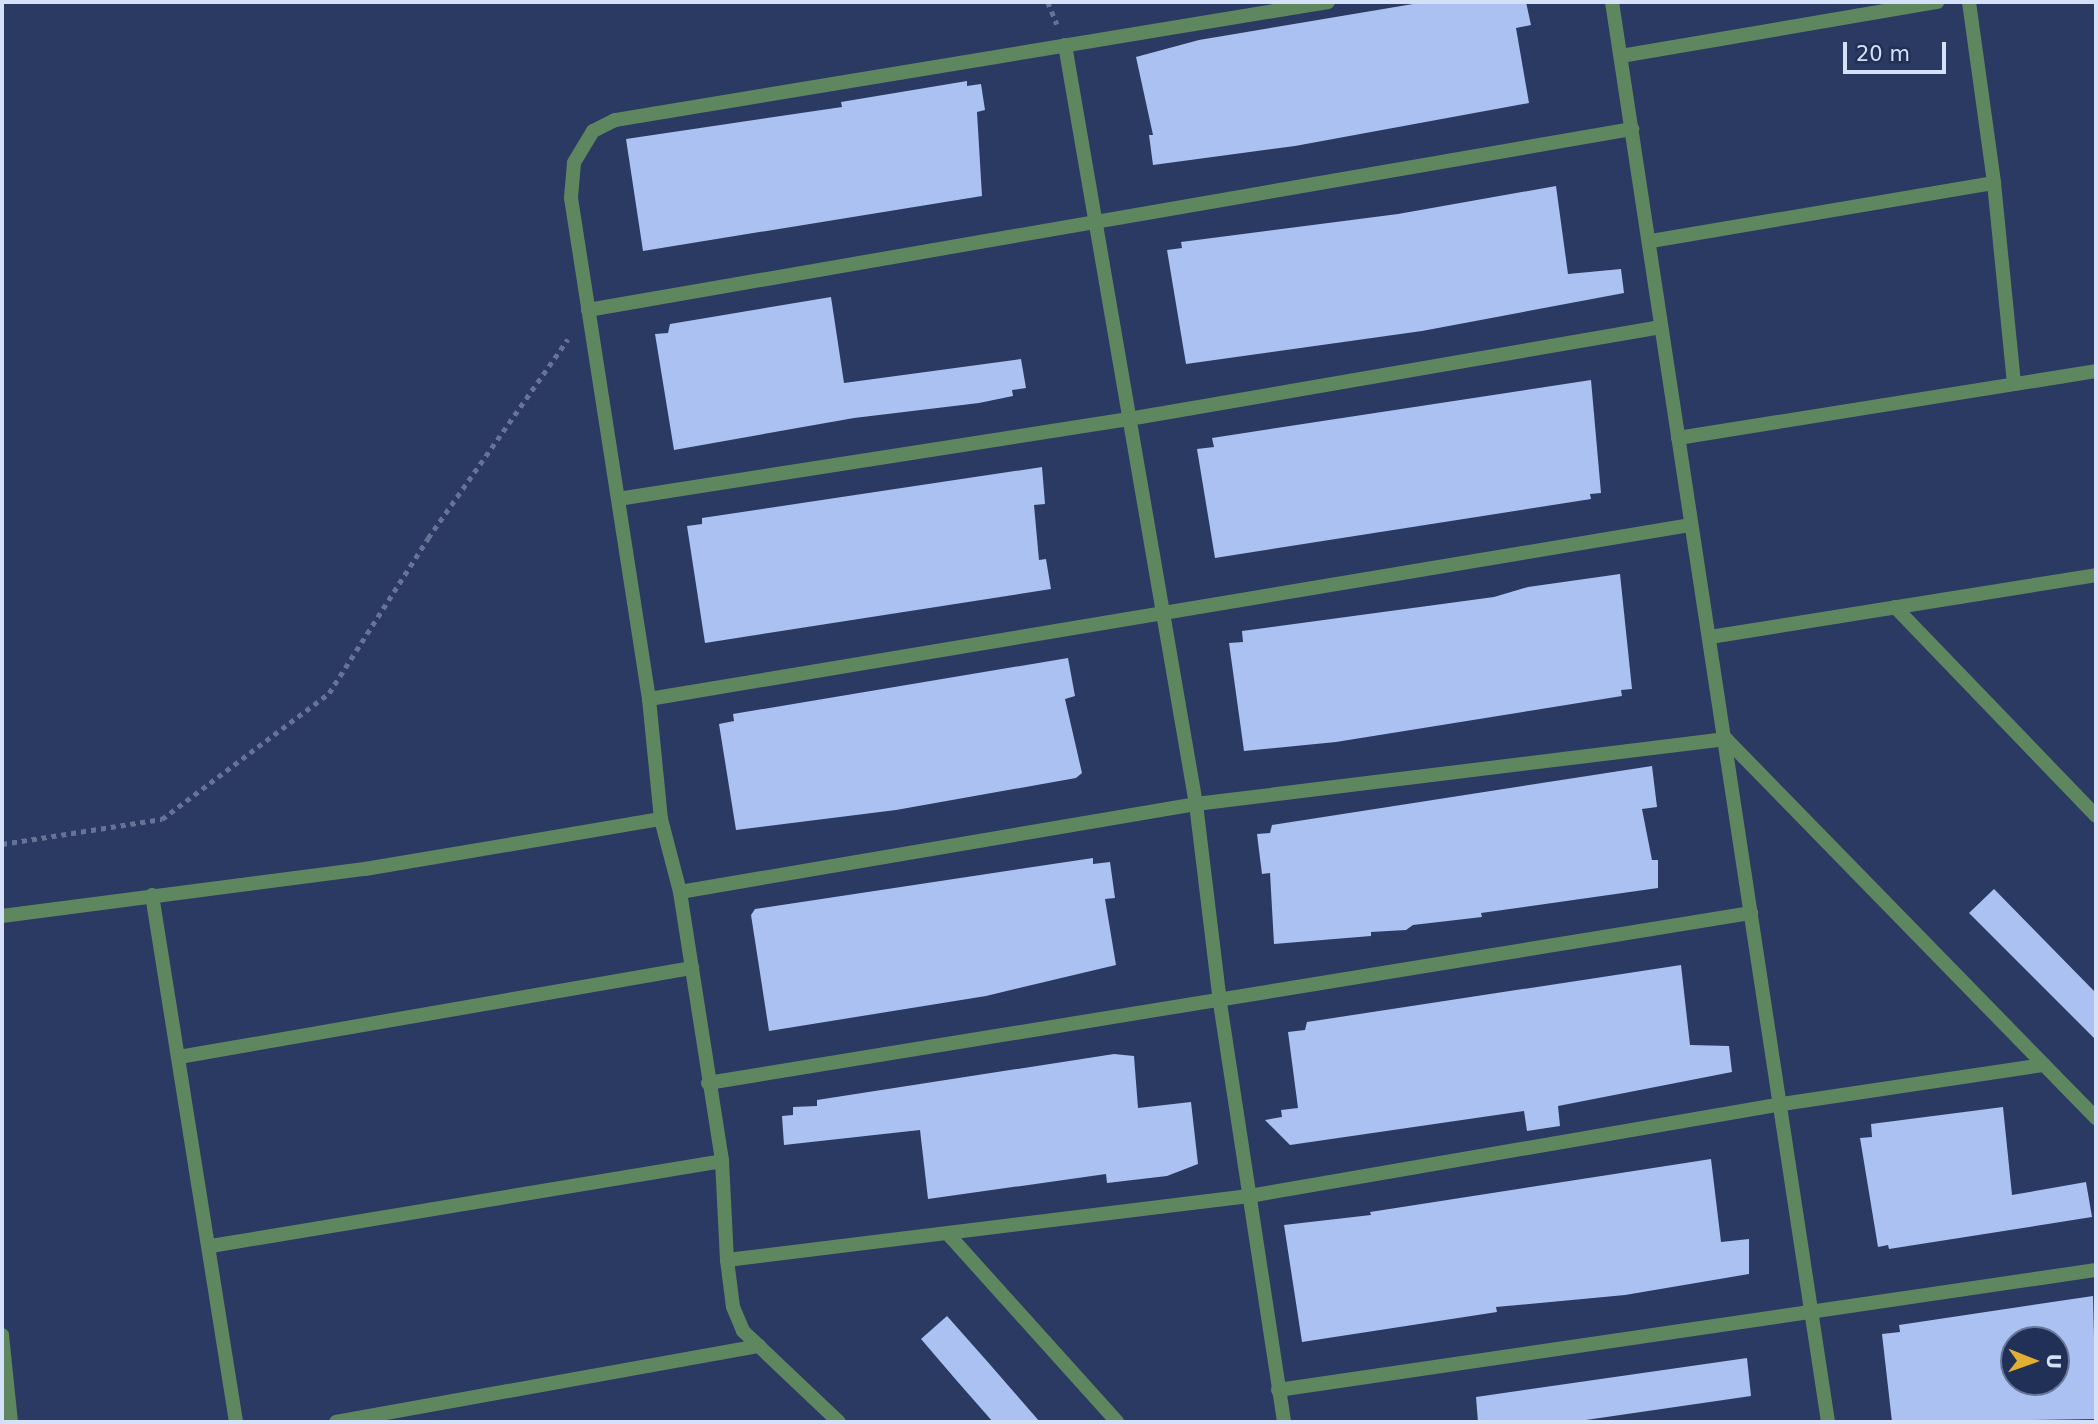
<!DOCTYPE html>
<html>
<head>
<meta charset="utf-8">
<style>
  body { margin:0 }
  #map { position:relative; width:2098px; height:1424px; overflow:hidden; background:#2a3a62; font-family:"DejaVu Sans",sans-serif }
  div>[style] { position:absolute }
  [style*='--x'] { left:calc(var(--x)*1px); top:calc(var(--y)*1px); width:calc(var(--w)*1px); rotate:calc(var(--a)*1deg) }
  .building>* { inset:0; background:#abc1f1 }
  .path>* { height:4.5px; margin-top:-2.25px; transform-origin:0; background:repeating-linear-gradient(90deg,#657396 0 5px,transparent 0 10px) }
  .street>* { height:14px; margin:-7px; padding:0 7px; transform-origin:7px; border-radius:7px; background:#5e8760 }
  span { translate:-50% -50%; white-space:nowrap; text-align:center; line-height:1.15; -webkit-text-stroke:7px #203056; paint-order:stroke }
  .frame { position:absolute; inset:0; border:4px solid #d5e1f9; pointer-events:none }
  .north { position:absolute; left:2000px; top:1326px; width:70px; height:70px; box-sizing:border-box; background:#203056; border:2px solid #687797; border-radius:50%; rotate:91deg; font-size:19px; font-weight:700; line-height:28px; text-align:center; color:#d5e1f9 }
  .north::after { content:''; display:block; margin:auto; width:24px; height:32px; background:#e1af34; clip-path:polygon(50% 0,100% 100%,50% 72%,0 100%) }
  .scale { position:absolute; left:1843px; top:42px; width:103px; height:32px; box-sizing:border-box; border:4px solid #d5e1f9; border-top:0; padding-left:9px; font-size:21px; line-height:24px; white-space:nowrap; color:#d5e1f9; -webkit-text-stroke:5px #203056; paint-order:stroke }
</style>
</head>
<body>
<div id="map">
  <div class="building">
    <i style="clip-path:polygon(1425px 2px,1526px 2px,1531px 25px,1516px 28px,1529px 103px,1295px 146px,1153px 165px,1149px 135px,1153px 135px,1136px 57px,1199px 40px)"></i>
    <i style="clip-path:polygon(967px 81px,967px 86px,981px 84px,985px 110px,977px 112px,982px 196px,643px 251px,626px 139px,842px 107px,841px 102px)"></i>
    <i style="clip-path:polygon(1556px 186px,1568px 274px,1621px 269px,1624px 293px,1422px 331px,1186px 364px,1167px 250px,1182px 248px,1181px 242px,1398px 214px)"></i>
    <i style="clip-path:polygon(831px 297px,844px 383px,1021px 359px,1026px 388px,1012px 390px,1013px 396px,979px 403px,854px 418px,674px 450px,655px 334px,668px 333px,670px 324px)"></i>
    <i style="clip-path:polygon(1591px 380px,1601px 493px,1590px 494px,1591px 499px,1215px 558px,1197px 449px,1214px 447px,1212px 438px)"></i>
    <i style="clip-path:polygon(1042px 467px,1045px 504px,1034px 505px,1039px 560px,1046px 559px,1051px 589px,705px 643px,687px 526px,702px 524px,702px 518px)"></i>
    <i style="clip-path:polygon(1620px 574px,1632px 689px,1621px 690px,1622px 696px,1336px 742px,1244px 751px,1229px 643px,1243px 642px,1242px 631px,1494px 597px,1528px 587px)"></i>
    <i style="clip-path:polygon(1068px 658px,1075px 696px,1065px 699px,1082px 773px,1076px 778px,896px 810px,736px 830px,719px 724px,734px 721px,733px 714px)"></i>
    <i style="clip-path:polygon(1652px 766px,1657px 807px,1642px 809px,1652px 860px,1658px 860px,1658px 888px,1481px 913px,1482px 917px,1413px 925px,1406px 930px,1371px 932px,1371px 936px,1274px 944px,1270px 873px,1262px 874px,1257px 834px,1270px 833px,1272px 825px)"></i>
    <i style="clip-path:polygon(1093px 858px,1093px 864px,1110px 862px,1115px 898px,1105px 899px,1116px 965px,986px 996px,769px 1031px,751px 915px,755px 909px)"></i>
    <i style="clip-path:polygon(1994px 889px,2096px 993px,2096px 1040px,1969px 913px)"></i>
    <i style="clip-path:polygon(1681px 965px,1690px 1045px,1729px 1046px,1732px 1072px,1558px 1106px,1560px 1126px,1527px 1131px,1524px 1111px,1290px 1145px,1265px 1120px,1282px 1117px,1281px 1110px,1298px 1108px,1288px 1032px,1305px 1030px,1307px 1022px)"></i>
    <i style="clip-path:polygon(1114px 1054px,1134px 1056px,1138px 1108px,1191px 1102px,1198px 1164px,1167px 1176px,1107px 1183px,1106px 1174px,928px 1199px,920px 1130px,784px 1145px,782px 1116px,793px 1115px,793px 1107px,817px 1106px,817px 1100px)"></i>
    <i style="clip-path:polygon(2003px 1107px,2012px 1195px,2086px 1182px,2092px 1217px,1889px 1249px,1888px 1245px,1878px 1247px,1860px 1138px,1872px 1137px,1871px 1124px)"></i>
    <i style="clip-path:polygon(1711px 1159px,1721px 1242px,1749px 1239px,1749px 1274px,1625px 1295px,1496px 1307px,1497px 1312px,1302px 1342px,1284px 1225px,1371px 1215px,1370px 1212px)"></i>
    <i style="clip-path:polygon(evenodd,2093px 1296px,2096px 1419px,1892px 1422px,1882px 1334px,1900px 1332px,1899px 1325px,2093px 1296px,2014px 1340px,2056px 1340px,2056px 1382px,2014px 1382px,2014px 1340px)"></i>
    <i style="clip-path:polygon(947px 1316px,986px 1360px,1040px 1422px,993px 1422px,957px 1381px,921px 1339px)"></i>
    <i style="clip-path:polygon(1747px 1358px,1751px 1396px,1572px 1422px,1478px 1422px,1476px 1397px)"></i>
  </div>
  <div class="path">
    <i style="--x:1048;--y:2;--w:24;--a:68"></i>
    <i style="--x:2;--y:844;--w:162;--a:-8.9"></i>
    <i style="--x:162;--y:819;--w:209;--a:-37"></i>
    <i style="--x:329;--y:693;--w:184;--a:-57.4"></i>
    <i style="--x:428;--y:538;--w:243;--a:-54.9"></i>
  </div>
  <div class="street">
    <i style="--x:1328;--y:2;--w:723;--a:170.6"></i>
    <i style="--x:615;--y:120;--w:25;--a:153"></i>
    <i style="--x:593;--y:131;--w:37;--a:121"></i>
    <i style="--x:574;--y:163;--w:35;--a:95"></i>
    <i style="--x:571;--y:198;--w:507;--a:81.15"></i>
    <i style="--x:649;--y:699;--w:121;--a:84.3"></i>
    <i style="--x:661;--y:819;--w:75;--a:75.4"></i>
    <i style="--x:680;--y:892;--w:272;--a:81.1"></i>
    <i style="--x:722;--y:1161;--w:99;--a:87.1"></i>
    <i style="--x:727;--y:1260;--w:526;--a:-6.99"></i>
    <i style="--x:1249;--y:1196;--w:541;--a:-9.79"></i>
    <i style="--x:1782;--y:1104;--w:265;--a:-8.5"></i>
    <i style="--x:1612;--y:2;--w:1436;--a:81.35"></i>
    <i style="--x:1969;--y:2;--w:183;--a:82.1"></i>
    <i style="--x:1994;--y:183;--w:202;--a:84.3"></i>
    <i style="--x:1065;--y:45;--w:770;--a:80.21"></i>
    <i style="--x:1196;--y:804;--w:200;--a:83.1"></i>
    <i style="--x:1220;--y:1003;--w:424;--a:81.3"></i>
    <i style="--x:1621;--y:56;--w:321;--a:-9.7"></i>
    <i style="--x:1651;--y:241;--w:348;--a:-9.6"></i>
    <i style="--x:588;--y:310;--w:1060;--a:-9.84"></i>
    <i style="--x:1678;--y:438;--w:423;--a:-9.1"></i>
    <i style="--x:618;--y:499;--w:517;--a:-8.9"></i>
    <i style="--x:1129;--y:419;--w:540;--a:-9.81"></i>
    <i style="--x:1895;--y:607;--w:290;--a:46.1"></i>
    <i style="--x:1710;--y:637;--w:391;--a:-9.1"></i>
    <i style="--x:649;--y:699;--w:1055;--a:-9.49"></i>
    <i style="--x:680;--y:892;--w:523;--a:-9.68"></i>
    <i style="--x:1196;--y:804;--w:534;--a:-6.99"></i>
    <i style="--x:1726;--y:739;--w:530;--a:45.69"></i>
    <i style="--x:152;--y:895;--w:534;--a:80.94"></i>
    <i style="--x:2;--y:916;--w:366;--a:-7.4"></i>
    <i style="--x:365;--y:869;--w:300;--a:-9.6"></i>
    <i style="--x:179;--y:1057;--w:521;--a:-9.84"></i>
    <i style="--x:708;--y:1083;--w:1057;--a:-9.26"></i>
    <i style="--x:948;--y:1234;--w:253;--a:48"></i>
    <i style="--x:211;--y:1246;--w:518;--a:-9.44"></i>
    <i style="--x:727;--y:1260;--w:47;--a:82.7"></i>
    <i style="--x:733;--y:1307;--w:26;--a:67"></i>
    <i style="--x:743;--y:1331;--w:132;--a:43.5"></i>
    <i style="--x:2;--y:1335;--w:87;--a:84.1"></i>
    <i style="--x:1278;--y:1390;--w:827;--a:-8.35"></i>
    <i style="--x:336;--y:1422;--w:430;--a:-10.2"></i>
  </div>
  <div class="frame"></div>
  <div class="north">U</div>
  <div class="scale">20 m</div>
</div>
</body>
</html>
